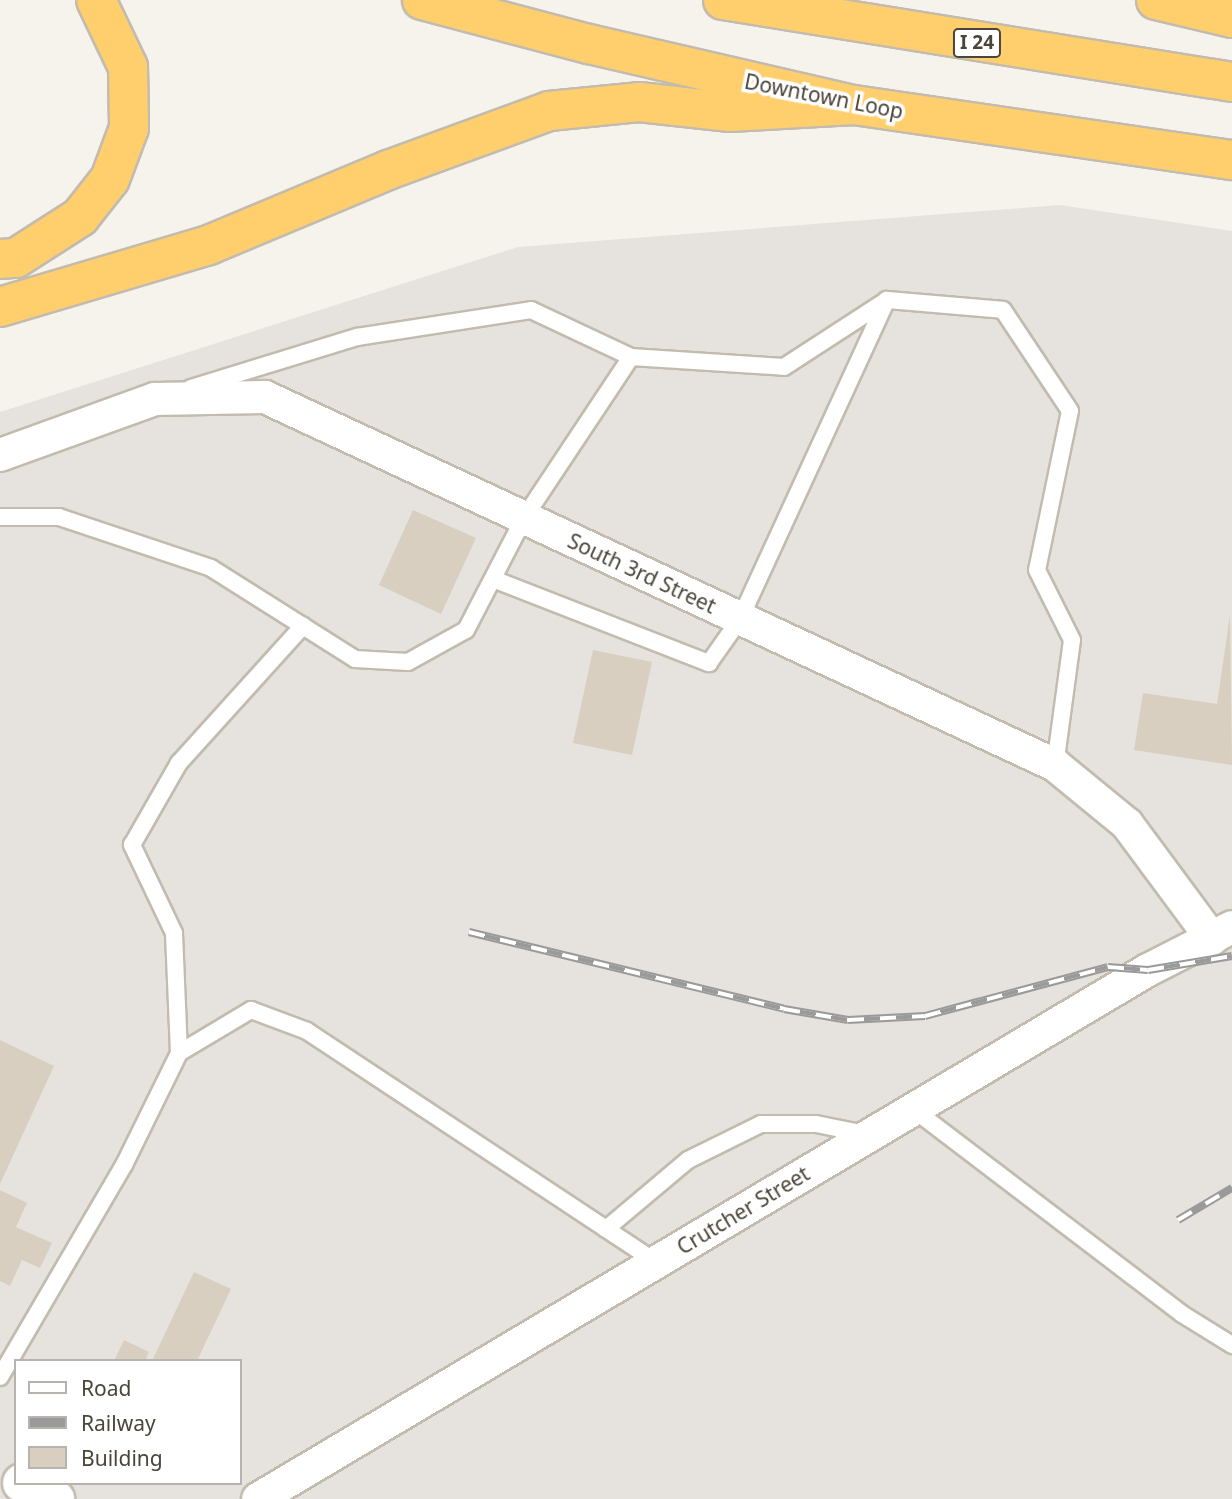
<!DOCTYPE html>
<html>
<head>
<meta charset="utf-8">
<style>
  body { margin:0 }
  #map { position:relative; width:1232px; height:1499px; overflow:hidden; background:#f6f3ec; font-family:"Noto Sans",sans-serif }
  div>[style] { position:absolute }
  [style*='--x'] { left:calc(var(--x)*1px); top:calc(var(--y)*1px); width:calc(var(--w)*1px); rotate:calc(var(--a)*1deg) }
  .industrial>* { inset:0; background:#e6e2dd }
  .building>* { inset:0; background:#d8cfc1 }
  .roads { filter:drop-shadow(2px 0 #c2bbae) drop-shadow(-2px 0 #c2bbae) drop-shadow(0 2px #c2bbae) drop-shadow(0 -2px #c2bbae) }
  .service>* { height:16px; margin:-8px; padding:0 8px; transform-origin:8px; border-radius:8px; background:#fff }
  .minor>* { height:32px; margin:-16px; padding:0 16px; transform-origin:16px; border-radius:16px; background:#fff }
  .tertiary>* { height:38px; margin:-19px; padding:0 19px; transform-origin:19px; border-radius:19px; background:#fff }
  .motorway>* { height:38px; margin:-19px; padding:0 19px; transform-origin:19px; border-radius:19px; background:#ffcf6e }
  .rail>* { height:8px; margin-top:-4px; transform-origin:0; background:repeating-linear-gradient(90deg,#fff 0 16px,#9a9a9a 0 32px); box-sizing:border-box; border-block:2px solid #9a9a9a }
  span { translate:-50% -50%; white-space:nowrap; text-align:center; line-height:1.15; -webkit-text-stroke:7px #fff; paint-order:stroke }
  .shield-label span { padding:2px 5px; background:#fff; border:2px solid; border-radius:5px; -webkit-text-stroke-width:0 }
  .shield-label { font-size:19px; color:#4b4439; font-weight:700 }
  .street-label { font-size:21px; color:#4b4439 }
  .legend { position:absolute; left:14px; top:1359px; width:228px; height:126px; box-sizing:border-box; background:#fff; border:2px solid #b7b4b0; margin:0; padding:9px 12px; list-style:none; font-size:21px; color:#4b4439 }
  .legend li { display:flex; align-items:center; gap:14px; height:35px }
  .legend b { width:35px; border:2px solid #b7b4b0 }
</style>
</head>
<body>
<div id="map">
  <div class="industrial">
    <i style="clip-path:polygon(evenodd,1060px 205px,1232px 231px,1232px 1499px,0 1499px,0 412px,518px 247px,1060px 205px,16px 1361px,240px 1361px,240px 1483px,16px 1483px,16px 1361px)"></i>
  </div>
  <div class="building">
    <i style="clip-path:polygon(413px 510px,476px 538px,441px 614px,379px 585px)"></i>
    <i style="clip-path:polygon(1230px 615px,1232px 765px,1134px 750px,1143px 693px,1217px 704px)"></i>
    <i style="clip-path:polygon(593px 650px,652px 662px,632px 755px,573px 743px)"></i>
    <i style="clip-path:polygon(0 1040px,54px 1066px,0 1184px)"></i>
    <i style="clip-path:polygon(0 1190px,27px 1203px,16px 1227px,52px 1243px,40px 1268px,22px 1260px,10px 1286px,0 1281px)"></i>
    <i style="clip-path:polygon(194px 1272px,231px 1289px,197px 1361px,152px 1361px)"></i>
    <i style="clip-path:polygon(124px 1340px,149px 1352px,145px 1361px,114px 1361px)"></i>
  </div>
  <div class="roads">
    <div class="service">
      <i style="--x:191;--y:388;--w:174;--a:-17.1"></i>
      <i style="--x:357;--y:337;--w:176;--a:-8.8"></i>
      <i style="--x:531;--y:310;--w:110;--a:25.2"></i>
      <i style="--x:0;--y:517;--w:59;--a:0"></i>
      <i style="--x:59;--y:517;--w:160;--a:18.5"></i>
      <i style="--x:211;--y:568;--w:170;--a:32.3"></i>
      <i style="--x:355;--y:659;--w:53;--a:3.2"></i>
      <i style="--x:408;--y:662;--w:66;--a:-28.9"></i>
      <i style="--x:466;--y:630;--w:126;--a:-62.6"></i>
      <i style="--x:524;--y:518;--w:193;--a:-56.4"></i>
      <i style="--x:631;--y:357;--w:153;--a:3.7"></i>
      <i style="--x:784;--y:367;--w:123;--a:-33"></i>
      <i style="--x:493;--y:579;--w:232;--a:21.3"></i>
      <i style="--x:709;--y:663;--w:54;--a:-54.8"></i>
      <i style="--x:740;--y:619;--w:351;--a:-65.3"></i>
      <i style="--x:887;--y:300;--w:116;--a:4.9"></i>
      <i style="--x:1003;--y:310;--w:121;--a:56.4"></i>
      <i style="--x:1070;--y:411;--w:162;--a:101.7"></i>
      <i style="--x:1037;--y:570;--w:78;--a:63.4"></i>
      <i style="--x:1072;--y:640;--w:126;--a:97.7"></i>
      <i style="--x:179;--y:1053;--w:120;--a:-92.4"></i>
      <i style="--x:174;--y:933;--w:98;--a:-115.5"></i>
      <i style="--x:132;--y:845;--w:95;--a:-60.2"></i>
      <i style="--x:179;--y:763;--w:185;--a:-47.9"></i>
      <i style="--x:913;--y:1109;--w:338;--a:37.3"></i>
      <i style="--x:1182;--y:1314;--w:59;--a:31.8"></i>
      <i style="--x:606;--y:1229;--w:107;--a:-40.1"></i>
      <i style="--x:688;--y:1160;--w:81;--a:-26.3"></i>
      <i style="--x:761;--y:1124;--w:55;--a:0"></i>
      <i style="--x:816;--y:1124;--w:51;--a:11.3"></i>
      <i style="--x:0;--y:1377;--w:246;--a:-59.7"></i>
      <i style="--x:124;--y:1165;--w:125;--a:-63.8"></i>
      <i style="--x:179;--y:1053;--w:84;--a:-30.8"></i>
      <i style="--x:251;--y:1010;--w:60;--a:20.6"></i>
      <i style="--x:307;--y:1031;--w:419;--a:33.5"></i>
    </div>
    <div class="minor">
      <i style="--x:0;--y:455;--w:165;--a:-19.9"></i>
      <i style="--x:155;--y:399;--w:110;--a:-1"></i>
      <i style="--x:265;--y:397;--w:872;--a:24.98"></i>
      <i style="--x:1055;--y:765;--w:93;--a:39.3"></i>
      <i style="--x:1127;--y:824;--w:143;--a:53.5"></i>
      <i style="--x:258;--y:1499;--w:1035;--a:-30.73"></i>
      <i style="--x:1148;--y:970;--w:94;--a:-27.1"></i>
    </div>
    <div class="tertiary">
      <i style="--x:22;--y:1483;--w:37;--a:26"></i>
    </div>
    <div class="motorway">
      <i style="--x:422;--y:0;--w:173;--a:14.8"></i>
      <i style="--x:589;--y:44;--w:272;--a:13"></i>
      <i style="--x:854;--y:105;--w:382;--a:8.3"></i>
      <i style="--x:723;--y:0;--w:516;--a:9.15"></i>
      <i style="--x:1156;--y:0;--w:78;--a:13.3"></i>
      <i style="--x:0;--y:259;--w:16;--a:-4"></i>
      <i style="--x:16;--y:258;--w:76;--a:-32.6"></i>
      <i style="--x:80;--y:217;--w:48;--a:-51.7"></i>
      <i style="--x:110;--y:179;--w:54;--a:-69.6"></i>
      <i style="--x:129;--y:128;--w:61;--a:-90.9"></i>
      <i style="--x:128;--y:67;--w:74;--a:-115.5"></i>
      <i style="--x:0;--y:307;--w:218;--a:-16.5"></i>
      <i style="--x:209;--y:245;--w:194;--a:-22.7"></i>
      <i style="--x:388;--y:170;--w:171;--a:-20.1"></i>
      <i style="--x:549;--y:111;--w:90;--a:-5.7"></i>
      <i style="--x:639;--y:102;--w:92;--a:6.3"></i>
      <i style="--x:730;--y:112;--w:124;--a:-3.2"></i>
    </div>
  </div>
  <div class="rail">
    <i style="--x:469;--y:932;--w:324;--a:13.7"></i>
    <i style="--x:784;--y:1009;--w:65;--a:9.8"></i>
    <i style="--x:848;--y:1020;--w:77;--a:-3"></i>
    <i style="--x:925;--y:1016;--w:189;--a:-15"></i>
    <i style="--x:1108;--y:967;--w:40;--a:4.3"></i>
    <i style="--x:1148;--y:970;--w:85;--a:-9.5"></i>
    <i style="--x:1178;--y:1220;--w:63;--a:-30.7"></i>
  </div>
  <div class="shield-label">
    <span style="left:977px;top:43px">I 24</span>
  </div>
  <div class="street-label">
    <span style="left:824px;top:96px;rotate:11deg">Downtown Loop</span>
    <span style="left:642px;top:573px;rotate:25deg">South 3rd Street</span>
    <span style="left:743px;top:1210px;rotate:-31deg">Crutcher Street</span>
  </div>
  <ul class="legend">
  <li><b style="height:9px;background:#fff"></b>Road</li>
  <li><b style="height:9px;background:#9a9a9a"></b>Railway</li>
  <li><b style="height:19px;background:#d8cfc1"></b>Building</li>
  </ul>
</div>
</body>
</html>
